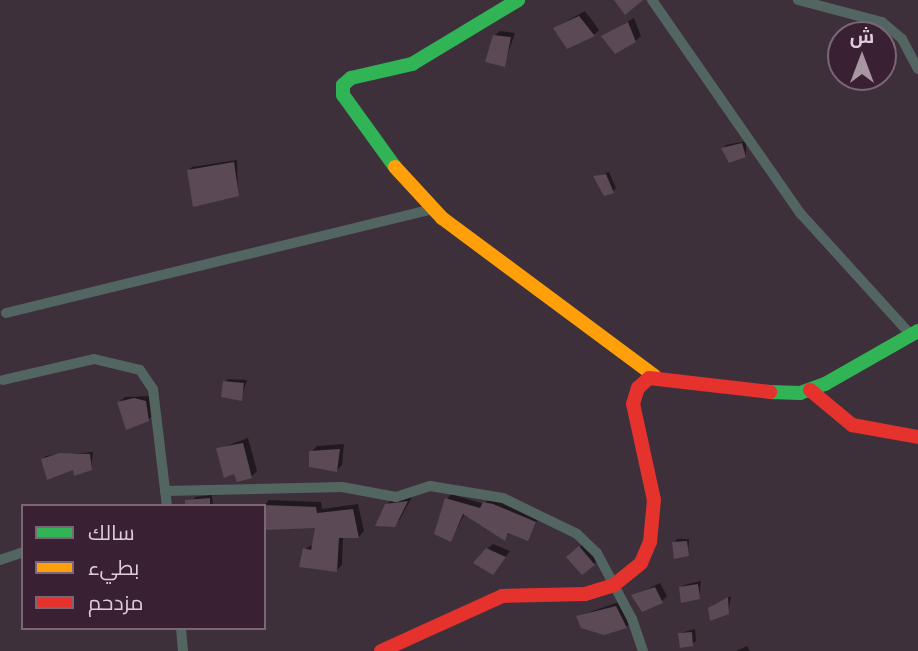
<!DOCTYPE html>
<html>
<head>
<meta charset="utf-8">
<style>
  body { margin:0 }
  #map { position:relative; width:918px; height:651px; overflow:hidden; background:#3e303a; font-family:Poppins,Cairo,sans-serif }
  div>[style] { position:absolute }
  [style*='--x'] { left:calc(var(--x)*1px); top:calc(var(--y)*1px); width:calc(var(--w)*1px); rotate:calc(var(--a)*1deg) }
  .shadow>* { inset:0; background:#0007 }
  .building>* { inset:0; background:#5b4956 }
  .street>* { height:10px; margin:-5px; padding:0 5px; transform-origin:5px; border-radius:5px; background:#536561 }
  .fast>* { height:14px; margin:-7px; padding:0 7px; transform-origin:7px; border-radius:7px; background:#30b455 }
  .slow>* { height:14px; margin:-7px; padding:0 7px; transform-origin:7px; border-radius:7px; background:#ff9f0a }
  .jam>* { height:14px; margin:-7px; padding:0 7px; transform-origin:7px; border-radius:7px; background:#e5322d }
  span { translate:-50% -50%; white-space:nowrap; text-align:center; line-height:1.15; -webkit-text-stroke:6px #392032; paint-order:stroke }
  .legend { position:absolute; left:21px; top:504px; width:245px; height:126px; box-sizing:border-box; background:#392032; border:2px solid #7b6675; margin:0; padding:9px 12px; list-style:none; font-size:21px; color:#dfced9 }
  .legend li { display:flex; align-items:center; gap:14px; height:35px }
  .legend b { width:35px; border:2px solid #7b6675 }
  .north { position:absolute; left:827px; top:21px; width:70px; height:70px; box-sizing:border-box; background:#392032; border:2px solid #7b6675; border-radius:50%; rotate:0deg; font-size:19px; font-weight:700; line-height:28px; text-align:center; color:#dfced9 }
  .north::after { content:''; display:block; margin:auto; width:24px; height:32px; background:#a797a1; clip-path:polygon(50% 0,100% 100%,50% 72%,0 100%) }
</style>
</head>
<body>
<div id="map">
  <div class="shadow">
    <i style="clip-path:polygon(585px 11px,599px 30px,594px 35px,555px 28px)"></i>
    <i style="clip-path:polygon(634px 18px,641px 36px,635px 41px,604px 36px)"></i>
    <i style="clip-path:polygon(500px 31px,515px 33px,504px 65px,494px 36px)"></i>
    <i style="clip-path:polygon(746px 141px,746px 156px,723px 148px,726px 145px)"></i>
    <i style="clip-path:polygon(237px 160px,238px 195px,188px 171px,192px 167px)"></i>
    <i style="clip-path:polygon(609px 172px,616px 188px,613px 191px,595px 177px)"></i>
    <i style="clip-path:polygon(228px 379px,247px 380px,241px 399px,225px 382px)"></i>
    <i style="clip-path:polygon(151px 396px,154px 414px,148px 420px,119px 402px,125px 397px)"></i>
    <i style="clip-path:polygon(248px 438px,257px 471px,251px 477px,218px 449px)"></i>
    <i style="clip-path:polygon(344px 444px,342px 465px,337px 470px,311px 452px,317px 446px)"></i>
    <i style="clip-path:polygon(93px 452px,91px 469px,43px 459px,46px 456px)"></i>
    <i style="clip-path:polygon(451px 494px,484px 504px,490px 498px,498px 500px,539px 517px,528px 539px,510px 532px,505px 538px,465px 513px,451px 540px,447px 499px)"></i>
    <i style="clip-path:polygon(212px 495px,213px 506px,192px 506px,195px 497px)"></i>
    <i style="clip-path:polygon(412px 497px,400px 519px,394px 525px,387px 505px,392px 499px)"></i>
    <i style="clip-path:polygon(269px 500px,321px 502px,322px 509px,358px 504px,364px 531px,359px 537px,343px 536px,342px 565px,337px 570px,305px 549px,314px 544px,318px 526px,265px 528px,264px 506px)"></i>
    <i style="clip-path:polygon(677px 539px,689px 539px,688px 554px,674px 543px)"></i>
    <i style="clip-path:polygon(585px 542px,599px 559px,594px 564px,569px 557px)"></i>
    <i style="clip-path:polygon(493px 544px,510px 551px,498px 567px,487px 549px)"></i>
    <i style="clip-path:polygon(701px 581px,699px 597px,681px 588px,684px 585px)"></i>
    <i style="clip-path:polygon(660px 583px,667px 596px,662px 601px,634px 596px)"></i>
    <i style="clip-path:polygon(731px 596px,728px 613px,710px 609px,713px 605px)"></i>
    <i style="clip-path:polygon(622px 601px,632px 622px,626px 627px,578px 616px)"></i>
    <i style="clip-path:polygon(695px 629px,696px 641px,692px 644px,680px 633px)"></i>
    <i style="clip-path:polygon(747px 646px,750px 651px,736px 651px)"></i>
  </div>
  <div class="building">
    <i style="clip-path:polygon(614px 0,643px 0,625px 15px)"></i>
    <i style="clip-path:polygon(579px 16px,595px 36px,567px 49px,553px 28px)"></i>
    <i style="clip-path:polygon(628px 22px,636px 42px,615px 54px,601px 36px)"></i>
    <i style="clip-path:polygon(493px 35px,511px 37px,505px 67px,485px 62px)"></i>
    <i style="clip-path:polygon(742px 143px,746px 157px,729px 163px,721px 148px)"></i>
    <i style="clip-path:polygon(234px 162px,239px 196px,193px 207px,187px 170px)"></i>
    <i style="clip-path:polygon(606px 174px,614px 193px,604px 196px,593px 176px)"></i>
    <i style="clip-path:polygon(223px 381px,244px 383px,242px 401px,221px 397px)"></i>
    <i style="clip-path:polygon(134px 398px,146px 401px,149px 421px,126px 430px,117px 402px)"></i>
    <i style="clip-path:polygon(243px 443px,252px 478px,237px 482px,234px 474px,224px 478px,216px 448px)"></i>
    <i style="clip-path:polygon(340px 449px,337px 472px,309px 467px,309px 451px)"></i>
    <i style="clip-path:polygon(60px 453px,90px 454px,92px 470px,74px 476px,73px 470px,47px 480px,41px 459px)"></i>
    <i style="clip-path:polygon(210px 498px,210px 506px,185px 506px,185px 500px)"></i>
    <i style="clip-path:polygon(445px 498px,480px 508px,483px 502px,493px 504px,536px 522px,528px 541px,508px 533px,505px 541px,463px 514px,451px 542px,434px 534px)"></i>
    <i style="clip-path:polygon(408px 501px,395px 527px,375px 526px,385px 504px)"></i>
    <i style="clip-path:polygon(264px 505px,316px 507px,317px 513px,353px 509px,359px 538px,339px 538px,337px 572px,299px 567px,303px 548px,311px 550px,315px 528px,264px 530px)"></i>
    <i style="clip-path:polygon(687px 541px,689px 556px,674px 559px,672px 542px)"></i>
    <i style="clip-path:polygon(579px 546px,595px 565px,582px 575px,566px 557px)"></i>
    <i style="clip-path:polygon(486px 548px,506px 557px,493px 575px,473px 563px)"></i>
    <i style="clip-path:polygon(698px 584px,700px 599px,681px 603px,679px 587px)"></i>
    <i style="clip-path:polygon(655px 587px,663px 603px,642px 612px,631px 595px)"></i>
    <i style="clip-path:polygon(728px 597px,729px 614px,710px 621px,708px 608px)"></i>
    <i style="clip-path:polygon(616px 606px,627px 628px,604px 635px,581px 628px,576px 616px)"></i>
    <i style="clip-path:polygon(692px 632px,693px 646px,680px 648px,678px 633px)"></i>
  </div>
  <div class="street">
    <i style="--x:652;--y:0;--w:261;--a:55.2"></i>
    <i style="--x:801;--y:214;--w:164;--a:47.7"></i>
    <i style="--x:798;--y:0;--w:87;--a:14.7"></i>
    <i style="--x:882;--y:22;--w:26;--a:40"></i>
    <i style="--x:902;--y:39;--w:34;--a:62"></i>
    <i style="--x:6;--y:313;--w:440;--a:-13.7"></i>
    <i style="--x:3;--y:380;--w:93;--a:-13"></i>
    <i style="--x:94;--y:359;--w:47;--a:13.4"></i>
    <i style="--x:140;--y:370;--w:23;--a:56"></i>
    <i style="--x:153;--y:389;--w:118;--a:83.2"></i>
    <i style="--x:165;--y:491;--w:177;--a:-1.3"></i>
    <i style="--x:342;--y:487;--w:55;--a:10.5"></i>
    <i style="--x:396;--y:497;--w:36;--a:-18"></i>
    <i style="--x:430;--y:486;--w:74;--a:9.3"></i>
    <i style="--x:503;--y:498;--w:82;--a:25.9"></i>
    <i style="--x:577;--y:534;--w:28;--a:44"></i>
    <i style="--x:597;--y:553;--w:75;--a:62.1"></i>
    <i style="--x:632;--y:619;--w:34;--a:71"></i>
    <i style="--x:0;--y:560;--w:24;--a:-19"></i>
    <i style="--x:181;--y:628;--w:23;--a:85"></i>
  </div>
  <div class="fast">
    <i style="--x:395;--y:167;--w:89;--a:-125.8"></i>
    <i style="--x:343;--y:95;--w:10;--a:-90"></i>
    <i style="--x:343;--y:85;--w:11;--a:-41"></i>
    <i style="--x:351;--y:78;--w:63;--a:-12.9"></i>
    <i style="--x:412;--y:64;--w:124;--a:-31.1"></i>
    <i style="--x:770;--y:392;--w:30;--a:2"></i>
    <i style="--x:800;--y:393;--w:27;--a:-20"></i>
    <i style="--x:825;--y:384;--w:107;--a:-29.7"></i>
  </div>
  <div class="slow">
    <i style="--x:395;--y:167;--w:69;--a:47.3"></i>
    <i style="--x:442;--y:218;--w:265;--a:36.6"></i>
  </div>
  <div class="jam">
    <i style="--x:810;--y:390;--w:55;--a:39.8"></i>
    <i style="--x:852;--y:425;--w:67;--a:10.3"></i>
    <i style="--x:381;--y:651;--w:133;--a:-24.4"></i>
    <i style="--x:502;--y:596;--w:83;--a:-1.4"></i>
    <i style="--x:585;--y:594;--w:30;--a:-17"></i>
    <i style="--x:614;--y:585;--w:35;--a:-39"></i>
    <i style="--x:641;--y:563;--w:23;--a:-67"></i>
    <i style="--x:650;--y:542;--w:42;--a:-84.6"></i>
    <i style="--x:654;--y:500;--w:98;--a:-102.3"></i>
    <i style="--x:633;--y:404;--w:17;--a:-73"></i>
    <i style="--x:638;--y:388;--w:15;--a:-42"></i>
    <i style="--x:649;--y:378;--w:122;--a:6.6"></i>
  </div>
  <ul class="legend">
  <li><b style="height:9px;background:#30b455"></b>سالك</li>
  <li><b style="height:9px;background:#ff9f0a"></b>بطيء</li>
  <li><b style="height:9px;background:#e5322d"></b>مزدحم</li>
  </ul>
  <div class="north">ش</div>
</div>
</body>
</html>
